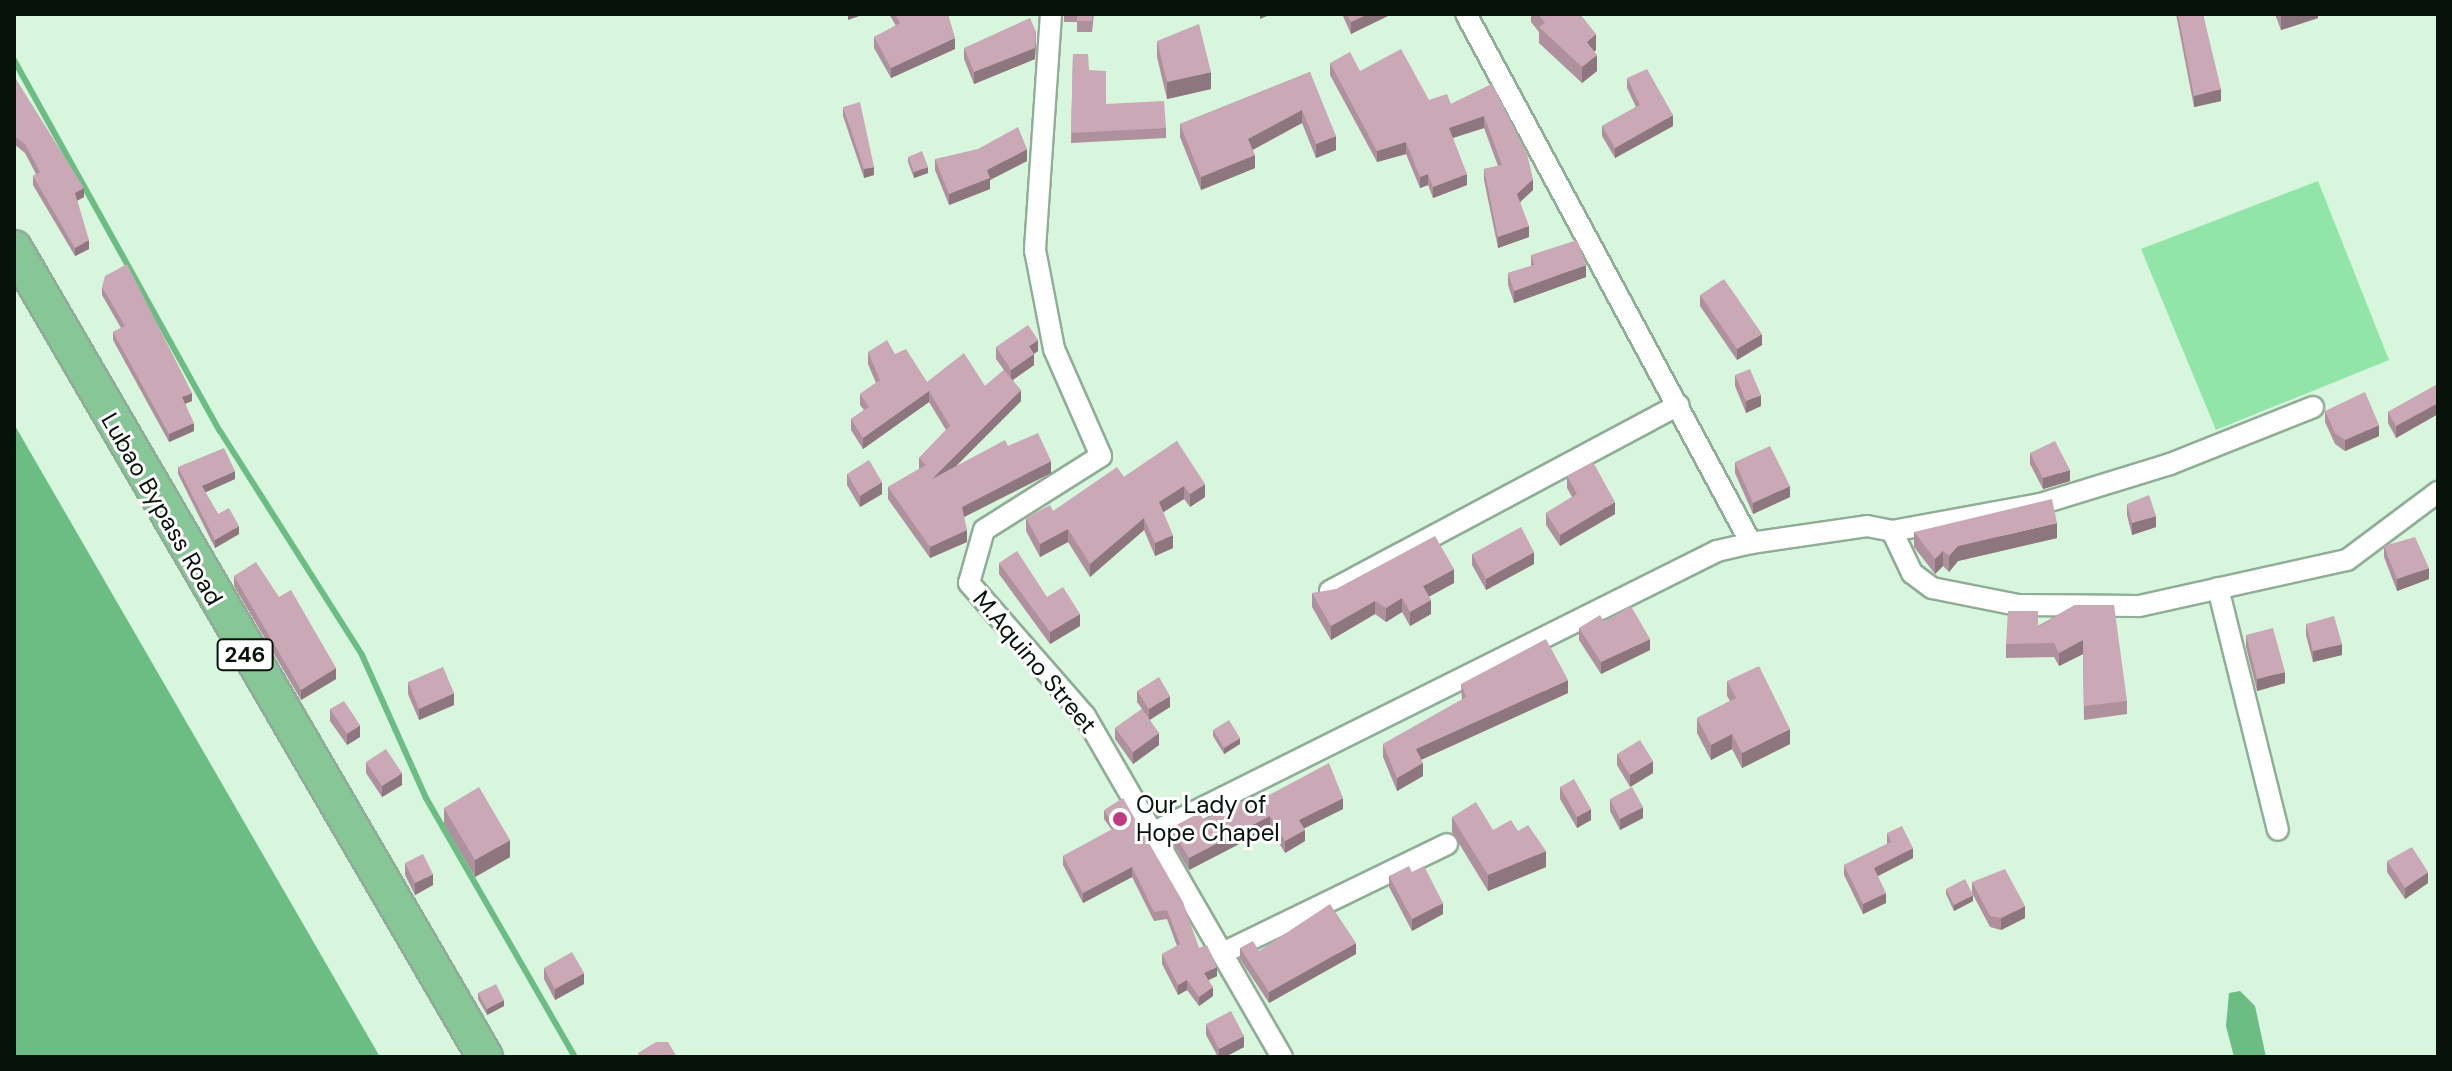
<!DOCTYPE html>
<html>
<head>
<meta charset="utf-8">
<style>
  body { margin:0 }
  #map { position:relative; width:2452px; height:1071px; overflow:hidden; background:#d7f6dd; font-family:"DM Sans",sans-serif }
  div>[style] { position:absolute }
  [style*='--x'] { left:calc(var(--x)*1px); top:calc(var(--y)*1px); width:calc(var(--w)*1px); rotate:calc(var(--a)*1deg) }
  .green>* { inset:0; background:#92e5a8 }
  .water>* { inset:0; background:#6bbd83 }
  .stream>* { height:6px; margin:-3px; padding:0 3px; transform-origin:3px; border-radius:3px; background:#6bbd83 }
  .roads { filter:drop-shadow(2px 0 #90ad97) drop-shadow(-2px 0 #90ad97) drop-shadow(0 2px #90ad97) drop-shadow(0 -2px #90ad97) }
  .street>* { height:20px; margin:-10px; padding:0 10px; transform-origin:10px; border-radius:10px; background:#fff }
  .highway>* { height:34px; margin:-17px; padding:0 17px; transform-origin:17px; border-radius:17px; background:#87c697 }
  .wall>* { inset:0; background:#af909d }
  .shaded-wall>* { inset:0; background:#8e767f }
  .building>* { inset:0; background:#cba8b6 }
  .dots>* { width:22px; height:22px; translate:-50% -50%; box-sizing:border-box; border:4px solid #fff; border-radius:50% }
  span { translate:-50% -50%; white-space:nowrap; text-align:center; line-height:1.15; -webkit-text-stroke:6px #fff; paint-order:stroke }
  .shield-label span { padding:2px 6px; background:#fff; border:2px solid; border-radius:6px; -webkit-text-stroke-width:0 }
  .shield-label { font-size:22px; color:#07120a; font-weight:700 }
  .street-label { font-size:24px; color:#07120a }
  .poi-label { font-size:24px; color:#07120a }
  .left { translate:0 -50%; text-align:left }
  .frame { position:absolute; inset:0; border:16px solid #07120a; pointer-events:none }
</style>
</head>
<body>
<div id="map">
  <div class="green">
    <i style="clip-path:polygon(2318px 181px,2389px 360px,2216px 430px,2141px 249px)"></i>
  </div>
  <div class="water">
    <i style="clip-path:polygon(14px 424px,380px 1057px,14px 1057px)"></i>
    <i style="clip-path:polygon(2240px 991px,2255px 1006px,2266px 1057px,2234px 1057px,2226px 1026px,2229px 993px)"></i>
  </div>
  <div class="stream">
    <i style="--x:14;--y:60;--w:424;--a:61"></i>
    <i style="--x:220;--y:431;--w:265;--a:57.6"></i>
    <i style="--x:362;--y:655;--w:157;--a:65.9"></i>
    <i style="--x:426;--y:798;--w:299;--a:60.1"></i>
  </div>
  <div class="roads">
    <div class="street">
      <i style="--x:1051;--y:14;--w:237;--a:93.9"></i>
      <i style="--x:1035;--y:250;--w:101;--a:79.1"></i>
      <i style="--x:1054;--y:349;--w:117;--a:66.3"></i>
      <i style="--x:1101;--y:456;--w:138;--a:147.7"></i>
      <i style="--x:984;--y:530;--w:55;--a:105.8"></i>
      <i style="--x:969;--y:583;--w:176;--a:48.9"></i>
      <i style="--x:1085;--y:716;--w:394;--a:60"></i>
      <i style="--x:1466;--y:14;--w:601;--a:61.69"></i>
      <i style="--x:1751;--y:543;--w:117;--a:-8.3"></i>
      <i style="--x:1867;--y:526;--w:25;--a:11"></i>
      <i style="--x:1892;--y:531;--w:150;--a:-10.3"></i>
      <i style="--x:2040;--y:504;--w:136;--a:-17.1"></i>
      <i style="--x:2170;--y:464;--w:154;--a:-21.7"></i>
      <i style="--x:1892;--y:531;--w:47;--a:64.5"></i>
      <i style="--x:1912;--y:573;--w:25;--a:37"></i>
      <i style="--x:1932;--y:588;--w:88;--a:11.2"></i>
      <i style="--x:2018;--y:605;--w:121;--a:0.5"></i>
      <i style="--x:2139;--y:606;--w:213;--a:-12.5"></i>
      <i style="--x:2347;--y:560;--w:114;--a:-36.8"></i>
      <i style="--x:2218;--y:588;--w:249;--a:76.1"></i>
      <i style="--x:1330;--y:591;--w:395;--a:-28.1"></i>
      <i style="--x:1156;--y:831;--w:627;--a:-26.52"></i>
      <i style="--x:1717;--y:551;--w:35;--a:-13"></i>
      <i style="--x:1223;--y:953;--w:249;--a:-25.9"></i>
    </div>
    <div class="highway">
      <i style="--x:14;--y:248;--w:936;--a:59.79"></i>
    </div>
  </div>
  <div class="wall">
    <i style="clip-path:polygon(889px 14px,948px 14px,955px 49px,891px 78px,874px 48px,874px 37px,896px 26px)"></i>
    <i style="clip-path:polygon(1064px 14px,1094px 14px,1092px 32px,1077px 32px,1077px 22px,1064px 22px)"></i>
    <i style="clip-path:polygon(1342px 14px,1392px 14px,1351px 34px)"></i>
    <i style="clip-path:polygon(1531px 14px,1580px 14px,1596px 50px,1594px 51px,1597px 71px,1582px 83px,1539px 43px,1539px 32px,1531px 22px)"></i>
    <i style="clip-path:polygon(2176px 14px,2203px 14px,2221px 101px,2194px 107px)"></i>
    <i style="clip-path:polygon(2275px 14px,2318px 14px,2318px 18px,2281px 30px)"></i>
    <i style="clip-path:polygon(1157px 41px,1211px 89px,1167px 99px,1157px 57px)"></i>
    <i style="clip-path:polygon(1036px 43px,1035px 59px,974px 84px,964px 59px,964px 48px)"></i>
    <i style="clip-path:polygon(1073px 54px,1089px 70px,1106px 104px,1166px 128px,1166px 138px,1071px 143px)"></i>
    <i style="clip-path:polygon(1330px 63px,1360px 71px,1429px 100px,1451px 104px,1492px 84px,1533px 190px,1520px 202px,1529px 237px,1498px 248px,1484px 180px,1484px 169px,1498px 166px,1484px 128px,1453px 138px,1467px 185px,1433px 198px,1428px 185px,1420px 188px,1406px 154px,1377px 162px,1330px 75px)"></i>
    <i style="clip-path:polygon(1310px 72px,1336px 150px,1316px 158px,1302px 123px,1253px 150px,1255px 168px,1201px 190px,1180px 137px,1180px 124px)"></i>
    <i style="clip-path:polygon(14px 76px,84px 197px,77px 200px,89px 249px,75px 256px,33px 185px,33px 176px,36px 174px,25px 153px,14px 144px)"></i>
    <i style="clip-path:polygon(1627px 78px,1673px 126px,1615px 158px,1602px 136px,1602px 126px,1636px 107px,1627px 88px)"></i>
    <i style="clip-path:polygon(843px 107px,874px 175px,864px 178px,843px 116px)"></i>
    <i style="clip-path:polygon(908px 157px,928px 173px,914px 178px,908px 162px)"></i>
    <i style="clip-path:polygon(935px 159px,1027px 161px,990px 180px,990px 189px,949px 205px,935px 170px)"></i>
    <i style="clip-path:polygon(1531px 255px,1586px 277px,1514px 303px,1508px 285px,1508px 273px,1531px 266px)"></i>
    <i style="clip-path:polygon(102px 287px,192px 401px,185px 404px,194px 431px,169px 442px,113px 340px,113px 332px,121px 328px,102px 295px)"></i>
    <i style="clip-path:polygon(1700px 295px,1762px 345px,1737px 360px,1700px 306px)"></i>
    <i style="clip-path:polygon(996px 347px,1038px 351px,1034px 354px,1034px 365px,1013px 380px,1021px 401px,956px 466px,1008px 446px,1051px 473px,964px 517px,967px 542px,930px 558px,888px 499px,888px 487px,919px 469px,919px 458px,946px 430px,929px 402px,863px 449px,851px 430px,851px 419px,864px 410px,860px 405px,860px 394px,876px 383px,868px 364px,868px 352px,895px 354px,927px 382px,985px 386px,1004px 370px,996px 359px)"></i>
    <i style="clip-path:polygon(1735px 375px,1761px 406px,1746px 413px,1735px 386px)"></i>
    <i style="clip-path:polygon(2438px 384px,2438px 414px,2396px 438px,2388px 423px,2388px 412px)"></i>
    <i style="clip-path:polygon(2325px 411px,2379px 436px,2345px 451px,2335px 444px,2325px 422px)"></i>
    <i style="clip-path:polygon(1177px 441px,1205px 497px,1190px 507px,1184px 499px,1163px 512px,1173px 548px,1155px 556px,1144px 530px,1090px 577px,1068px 542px,1040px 557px,1026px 531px,1026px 518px,1053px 511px,1124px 477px)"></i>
    <i style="clip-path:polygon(2030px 453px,2070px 481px,2043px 489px,2030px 464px)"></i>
    <i style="clip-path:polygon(1735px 462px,1790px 497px,1753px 514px,1735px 473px)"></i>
    <i style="clip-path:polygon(178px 467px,235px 479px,205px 492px,218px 514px,239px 534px,215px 548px,178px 474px)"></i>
    <i style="clip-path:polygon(847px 474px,882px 494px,860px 507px,847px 485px)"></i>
    <i style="clip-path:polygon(1567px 476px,1615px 514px,1560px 546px,1546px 525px,1546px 513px,1572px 497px,1567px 488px)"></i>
    <i style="clip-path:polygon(2127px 504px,2156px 527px,2132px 535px,2127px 515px)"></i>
    <i style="clip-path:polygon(1914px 532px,2057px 538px,1958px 561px,1949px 572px,1943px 566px,1935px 574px,1914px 547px)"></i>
    <i style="clip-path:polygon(2384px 546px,2429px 579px,2397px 591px,2384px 557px)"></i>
    <i style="clip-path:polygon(1472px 554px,1534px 564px,1486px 590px,1472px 565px)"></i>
    <i style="clip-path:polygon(999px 563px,1047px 597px,1080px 626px,1050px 644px,999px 574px)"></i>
    <i style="clip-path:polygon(234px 576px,279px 597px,336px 679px,301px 700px,234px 586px)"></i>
    <i style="clip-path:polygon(1454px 583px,1429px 596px,1431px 614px,1410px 626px,1402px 612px,1386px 622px,1375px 614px,1331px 640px,1312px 607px,1312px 593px)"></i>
    <i style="clip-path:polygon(2075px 605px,2127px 701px,2127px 714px,2084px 720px,2083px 654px,2059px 666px,2054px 657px,2006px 658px,2006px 644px)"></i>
    <i style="clip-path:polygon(2306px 624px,2342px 655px,2313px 662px,2306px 635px)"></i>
    <i style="clip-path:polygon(1579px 628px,1650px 650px,1601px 674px,1579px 640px)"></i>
    <i style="clip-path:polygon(2246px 635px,2285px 683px,2257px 691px,2246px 647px)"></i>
    <i style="clip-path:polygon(1727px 681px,1790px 744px,1742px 768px,1732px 749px,1711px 760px,1697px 733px,1697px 718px,1730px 701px,1727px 696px)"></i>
    <i style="clip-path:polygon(408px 682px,454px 705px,419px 720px,408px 694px)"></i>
    <i style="clip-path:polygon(1461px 684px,1568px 693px,1421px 760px,1423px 776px,1397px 791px,1383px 757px,1383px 744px,1462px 700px)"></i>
    <i style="clip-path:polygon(1137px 691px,1170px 707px,1150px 720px,1159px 745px,1133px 764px,1115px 739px,1115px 728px,1142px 709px,1137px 702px)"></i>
    <i style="clip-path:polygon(330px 709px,360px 737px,347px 745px,330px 721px)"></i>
    <i style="clip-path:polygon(1213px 730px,1240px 744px,1224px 754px,1213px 736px)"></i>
    <i style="clip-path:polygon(1617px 754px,1653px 773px,1630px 787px,1617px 765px)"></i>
    <i style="clip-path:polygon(366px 762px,402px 785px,382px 797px,366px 773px)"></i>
    <i style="clip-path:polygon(1560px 787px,1591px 820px,1577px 828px,1560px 799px)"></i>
    <i style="clip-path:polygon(1610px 799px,1643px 818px,1620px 830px,1610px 811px)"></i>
    <i style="clip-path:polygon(444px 808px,510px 857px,475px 877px,444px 824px)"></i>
    <i style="clip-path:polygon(1245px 808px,1343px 809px,1304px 828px,1305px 841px,1285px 853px,1270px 828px,1189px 870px,1171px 840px,1171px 828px)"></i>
    <i style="clip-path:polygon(1104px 810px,1199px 948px,1217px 976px,1209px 980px,1213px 996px,1199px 1006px,1187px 990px,1178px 995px,1162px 964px,1162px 954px,1177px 946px,1167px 919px,1154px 921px,1132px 877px,1083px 903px,1063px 865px,1063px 856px,1112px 830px,1104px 819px)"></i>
    <i style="clip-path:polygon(1452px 817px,1493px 830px,1518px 831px,1546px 867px,1488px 891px,1452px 832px)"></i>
    <i style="clip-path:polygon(1887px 833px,1913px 858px,1878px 876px,1886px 903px,1863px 914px,1844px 875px,1844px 865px,1887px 844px)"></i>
    <i style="clip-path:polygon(2387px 861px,2428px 883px,2405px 899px,2387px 872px)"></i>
    <i style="clip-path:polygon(405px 863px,433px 885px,415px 895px,405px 875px)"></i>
    <i style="clip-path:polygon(1412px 872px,1443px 914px,1412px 931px,1389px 887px,1389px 876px)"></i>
    <i style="clip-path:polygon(1972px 882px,2025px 918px,2001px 930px,1990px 927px,1972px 893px)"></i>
    <i style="clip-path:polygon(1946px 889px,1973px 901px,1954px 911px,1946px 894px)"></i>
    <i style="clip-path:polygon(1240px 948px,1259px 951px,1356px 954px,1269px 1003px,1240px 959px)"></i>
    <i style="clip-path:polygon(544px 968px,584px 984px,555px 1000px,544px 979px)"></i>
    <i style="clip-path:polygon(478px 993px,504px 1006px,487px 1015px,478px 999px)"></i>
    <i style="clip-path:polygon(1206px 1024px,1244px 1047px,1225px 1057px,1218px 1057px,1206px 1035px)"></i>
  </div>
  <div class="shaded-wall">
    <i style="clip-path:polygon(848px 14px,865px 14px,848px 20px)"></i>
    <i style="clip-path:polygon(1260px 14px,1272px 14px,1260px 19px)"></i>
    <i style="clip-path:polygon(1368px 14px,1392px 14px,1351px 34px,1351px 22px)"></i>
    <i style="clip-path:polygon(2281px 14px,2318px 14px,2318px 18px,2281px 30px)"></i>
    <i style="clip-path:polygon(1036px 32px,1035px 59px,974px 84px,974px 72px)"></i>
    <i style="clip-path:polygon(1596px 34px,1596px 50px,1587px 58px,1587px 42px)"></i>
    <i style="clip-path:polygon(955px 38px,955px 49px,891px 78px,891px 68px)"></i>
    <i style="clip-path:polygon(1597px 55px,1597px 71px,1582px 83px,1582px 67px)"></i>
    <i style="clip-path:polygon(1211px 72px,1211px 89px,1167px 99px,1167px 82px)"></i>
    <i style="clip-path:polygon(2221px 89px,2221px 101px,2194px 107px,2194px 96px)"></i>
    <i style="clip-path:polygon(1302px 110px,1302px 123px,1248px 152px,1248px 139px)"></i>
    <i style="clip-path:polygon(1673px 115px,1673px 126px,1615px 158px,1615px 148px)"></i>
    <i style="clip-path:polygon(1484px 116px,1484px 128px,1449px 139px,1449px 128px)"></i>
    <i style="clip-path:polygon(1336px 136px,1336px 150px,1316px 158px,1316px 144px)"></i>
    <i style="clip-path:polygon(1406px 142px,1406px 154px,1377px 162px,1377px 151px)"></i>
    <i style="clip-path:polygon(1027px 149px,1027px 161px,990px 180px,990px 189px,949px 205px,949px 194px,987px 170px)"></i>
    <i style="clip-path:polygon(1255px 155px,1255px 168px,1201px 190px,1201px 177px)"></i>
    <i style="clip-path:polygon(874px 167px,874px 175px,864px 178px,864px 169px)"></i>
    <i style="clip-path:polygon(928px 167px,928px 173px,914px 178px,914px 172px)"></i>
    <i style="clip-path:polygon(1428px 174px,1428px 185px,1420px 188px,1420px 177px)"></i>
    <i style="clip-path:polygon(1467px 174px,1467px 185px,1433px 198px,1433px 187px)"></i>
    <i style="clip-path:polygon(1533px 179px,1533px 190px,1517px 205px,1517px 194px)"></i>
    <i style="clip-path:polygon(84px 188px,84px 197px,75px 202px,75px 193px)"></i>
    <i style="clip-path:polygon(1529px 226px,1529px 237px,1498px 248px,1498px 237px)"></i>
    <i style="clip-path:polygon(89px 240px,89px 249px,75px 256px,75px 248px)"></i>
    <i style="clip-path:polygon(1586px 265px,1586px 277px,1514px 303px,1514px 291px)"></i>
    <i style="clip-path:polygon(1762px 334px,1762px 345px,1737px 360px,1737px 349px)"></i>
    <i style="clip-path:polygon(1038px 340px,1038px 351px,1029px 357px,1029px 346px)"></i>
    <i style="clip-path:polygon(1034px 354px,1034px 365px,1011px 381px,1011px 370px)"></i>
    <i style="clip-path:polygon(1021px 390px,1021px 401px,932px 490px,932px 479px)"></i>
    <i style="clip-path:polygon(929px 391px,929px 402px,863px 449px,863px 438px)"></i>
    <i style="clip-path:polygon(192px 393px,192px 401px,182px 405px,182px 397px)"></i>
    <i style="clip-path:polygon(1761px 395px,1761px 406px,1746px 413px,1746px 401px)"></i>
    <i style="clip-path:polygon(2438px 403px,2438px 414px,2396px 438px,2396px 426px)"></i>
    <i style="clip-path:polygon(194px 423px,194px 431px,169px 442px,169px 434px)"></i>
    <i style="clip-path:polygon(2379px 425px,2379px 436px,2345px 451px,2345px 440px)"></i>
    <i style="clip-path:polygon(1051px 461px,1051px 473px,962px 518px,962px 507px)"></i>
    <i style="clip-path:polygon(2070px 470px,2070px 481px,2043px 489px,2043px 478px)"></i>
    <i style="clip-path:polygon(235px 471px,235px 479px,202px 494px,202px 486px)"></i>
    <i style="clip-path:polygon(882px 482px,882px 494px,860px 507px,860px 496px)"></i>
    <i style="clip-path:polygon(1205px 484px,1205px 497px,1190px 507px,1190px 494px)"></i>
    <i style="clip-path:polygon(1184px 486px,1184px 499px,1159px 515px,1159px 502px)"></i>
    <i style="clip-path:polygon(1790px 486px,1790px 497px,1753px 514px,1753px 503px)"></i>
    <i style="clip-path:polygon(1615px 502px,1615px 514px,1560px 546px,1560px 535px)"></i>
    <i style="clip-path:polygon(2156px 516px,2156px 527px,2132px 535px,2132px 523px)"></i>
    <i style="clip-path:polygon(1144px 518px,1144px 530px,1090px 577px,1090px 564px)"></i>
    <i style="clip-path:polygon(2057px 523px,2057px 538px,1958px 561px,1949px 572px,1949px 556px,1958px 546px)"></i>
    <i style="clip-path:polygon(239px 526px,239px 534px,215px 548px,215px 540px)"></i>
    <i style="clip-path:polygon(1068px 529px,1068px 542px,1040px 557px,1040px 544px)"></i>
    <i style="clip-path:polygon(967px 530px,967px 542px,930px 558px,930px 547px)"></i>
    <i style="clip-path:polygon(1173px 535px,1173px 548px,1155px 556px,1155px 543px)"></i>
    <i style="clip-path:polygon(1943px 551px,1943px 566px,1935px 574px,1935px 559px)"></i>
    <i style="clip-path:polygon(1534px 552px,1534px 564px,1486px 590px,1486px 579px)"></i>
    <i style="clip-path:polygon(2429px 568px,2429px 579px,2397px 591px,2397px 579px)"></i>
    <i style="clip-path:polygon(1454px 569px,1454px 583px,1423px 600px,1423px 586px)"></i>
    <i style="clip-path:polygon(1402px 598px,1402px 612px,1386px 622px,1386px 608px)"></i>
    <i style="clip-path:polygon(1431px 600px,1431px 614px,1410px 626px,1410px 612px)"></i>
    <i style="clip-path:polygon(1375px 601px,1375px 614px,1331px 640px,1331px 626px)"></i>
    <i style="clip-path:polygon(1080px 614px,1080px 626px,1050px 644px,1050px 632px)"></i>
    <i style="clip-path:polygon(1650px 639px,1650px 650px,1601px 674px,1601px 662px)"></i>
    <i style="clip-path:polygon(2083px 640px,2083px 654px,2059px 666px,2059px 653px)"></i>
    <i style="clip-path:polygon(2342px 644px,2342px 655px,2313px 662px,2313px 651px)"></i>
    <i style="clip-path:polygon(336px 668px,336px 679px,301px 700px,301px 690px)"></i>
    <i style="clip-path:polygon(2285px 672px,2285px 683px,2257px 691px,2257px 679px)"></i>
    <i style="clip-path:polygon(1568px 680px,1568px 693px,1416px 762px,1416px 749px)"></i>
    <i style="clip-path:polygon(454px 693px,454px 705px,419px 720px,419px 709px)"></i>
    <i style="clip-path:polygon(1170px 696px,1170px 707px,1149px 720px,1149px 709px)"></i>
    <i style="clip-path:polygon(360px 725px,360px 737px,347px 745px,347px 734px)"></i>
    <i style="clip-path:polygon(1790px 729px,1790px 744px,1742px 768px,1742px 753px)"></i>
    <i style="clip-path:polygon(1159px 733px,1159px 745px,1133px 764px,1133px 752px)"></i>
    <i style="clip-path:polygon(1732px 734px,1732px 749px,1711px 760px,1711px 745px)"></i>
    <i style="clip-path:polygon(1240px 738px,1240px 744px,1224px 754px,1224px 748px)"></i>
    <i style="clip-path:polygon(1653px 761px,1653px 773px,1630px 787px,1630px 775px)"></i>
    <i style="clip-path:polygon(1423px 763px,1423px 776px,1397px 791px,1397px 778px)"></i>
    <i style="clip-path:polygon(402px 773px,402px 785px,382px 797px,382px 786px)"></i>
    <i style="clip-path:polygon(1343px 798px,1343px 809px,1299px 831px,1299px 820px)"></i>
    <i style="clip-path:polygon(1643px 807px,1643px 818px,1620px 830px,1620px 819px)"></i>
    <i style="clip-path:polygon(1591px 809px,1591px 820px,1577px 828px,1577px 817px)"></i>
    <i style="clip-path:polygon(1270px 816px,1270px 828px,1189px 870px,1189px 858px)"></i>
    <i style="clip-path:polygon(1305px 830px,1305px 841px,1285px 853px,1285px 841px)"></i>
    <i style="clip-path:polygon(510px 840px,510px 857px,475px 877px,475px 860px)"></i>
    <i style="clip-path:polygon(1913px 848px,1913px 858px,1874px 878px,1874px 868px)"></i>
    <i style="clip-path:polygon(1546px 851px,1546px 867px,1488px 891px,1488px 875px)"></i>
    <i style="clip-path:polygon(1132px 867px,1132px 877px,1083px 903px,1083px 893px)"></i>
    <i style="clip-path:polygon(2428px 872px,2428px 883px,2405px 899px,2405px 888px)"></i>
    <i style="clip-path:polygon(433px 874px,433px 885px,415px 895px,415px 883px)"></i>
    <i style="clip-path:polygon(1886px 893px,1886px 903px,1863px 914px,1863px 904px)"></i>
    <i style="clip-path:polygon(1973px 895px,1973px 901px,1954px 911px,1954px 905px)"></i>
    <i style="clip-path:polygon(1443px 903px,1443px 914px,1412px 931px,1412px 919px)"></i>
    <i style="clip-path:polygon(2025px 906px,2025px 918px,2001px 930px,2001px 918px)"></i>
    <i style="clip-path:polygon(1356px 943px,1356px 954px,1269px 1003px,1269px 992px)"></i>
    <i style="clip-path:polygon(1217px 967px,1217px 976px,1204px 982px,1204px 973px)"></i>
    <i style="clip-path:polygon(584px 973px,584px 984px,555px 1000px,555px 989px)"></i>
    <i style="clip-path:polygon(1187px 980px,1187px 990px,1178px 995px,1178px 985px)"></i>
    <i style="clip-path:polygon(1213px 987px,1213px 996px,1199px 1006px,1199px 997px)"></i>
    <i style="clip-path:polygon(504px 1000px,504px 1006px,487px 1015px,487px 1009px)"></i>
    <i style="clip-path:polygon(1244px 1036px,1244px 1047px,1225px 1057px,1219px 1057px,1219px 1049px)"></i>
  </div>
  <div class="building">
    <i style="clip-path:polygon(895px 14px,948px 14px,955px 38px,891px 68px,874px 37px,900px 23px)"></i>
    <i style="clip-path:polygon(1077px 14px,1093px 14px,1092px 21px,1077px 21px)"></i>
    <i style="clip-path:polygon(1347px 14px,1368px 14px,1351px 22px)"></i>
    <i style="clip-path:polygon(1538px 14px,1580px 14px,1596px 34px,1587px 42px,1597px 55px,1582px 67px,1539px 27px,1545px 23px)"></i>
    <i style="clip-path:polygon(2178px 14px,2203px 14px,2221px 89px,2194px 96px)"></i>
    <i style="clip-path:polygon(1030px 18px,1036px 32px,1035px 48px,974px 72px,964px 48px)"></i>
    <i style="clip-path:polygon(1199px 24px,1211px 72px,1167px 82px,1157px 41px)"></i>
    <i style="clip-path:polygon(1401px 49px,1429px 100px,1447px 94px,1451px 104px,1492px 84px,1527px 154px,1533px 179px,1517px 194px,1529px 226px,1498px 237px,1484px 169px,1502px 165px,1484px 116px,1449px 128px,1467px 174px,1433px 187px,1428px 174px,1420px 177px,1406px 142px,1377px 151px,1330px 63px,1350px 52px,1360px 71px)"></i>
    <i style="clip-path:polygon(1073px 54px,1088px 54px,1089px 70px,1106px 71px,1106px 104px,1164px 101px,1166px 128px,1071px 133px)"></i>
    <i style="clip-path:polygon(1647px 69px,1673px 115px,1615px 148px,1602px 126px,1640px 105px,1627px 78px)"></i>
    <i style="clip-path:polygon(1310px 72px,1336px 136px,1316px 144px,1302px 110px,1248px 139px,1255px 155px,1201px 177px,1180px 124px)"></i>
    <i style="clip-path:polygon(14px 76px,84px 188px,75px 193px,89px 240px,75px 248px,33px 176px,40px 172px,25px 144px,14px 136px)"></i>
    <i style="clip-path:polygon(860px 102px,874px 167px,864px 169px,843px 107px)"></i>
    <i style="clip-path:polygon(1018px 127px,1027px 149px,987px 170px,990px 178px,949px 194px,935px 159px,978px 149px)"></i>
    <i style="clip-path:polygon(922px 151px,928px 167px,914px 172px,908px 157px)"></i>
    <i style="clip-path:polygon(1577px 240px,1586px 265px,1514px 291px,1508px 273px,1534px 265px,1531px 255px)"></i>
    <i style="clip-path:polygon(127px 264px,192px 393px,182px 397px,194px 423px,169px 434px,113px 332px,125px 326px,102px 287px,105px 276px)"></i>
    <i style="clip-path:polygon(1724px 279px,1762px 334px,1737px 349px,1700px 295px)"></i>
    <i style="clip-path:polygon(1028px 325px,1038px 340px,1029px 346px,1034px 354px,1011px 370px,996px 347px)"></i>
    <i style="clip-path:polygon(887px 340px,895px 354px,906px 349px,927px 382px,964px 353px,985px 386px,1004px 370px,1021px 390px,932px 479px,1005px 440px,1008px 446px,1038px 433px,1051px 461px,962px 507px,967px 530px,930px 547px,888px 487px,926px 465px,919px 458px,950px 426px,929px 391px,863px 438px,851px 419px,869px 407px,860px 394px,880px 380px,868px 352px)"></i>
    <i style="clip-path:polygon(1750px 369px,1761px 395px,1746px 401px,1735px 375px)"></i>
    <i style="clip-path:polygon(2438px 384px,2438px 403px,2396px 426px,2388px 412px)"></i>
    <i style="clip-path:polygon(2365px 392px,2379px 425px,2345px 440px,2335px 433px,2325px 411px)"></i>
    <i style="clip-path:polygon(1177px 441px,1205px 484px,1190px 494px,1184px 486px,1159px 502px,1173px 535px,1155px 543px,1144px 518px,1090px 564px,1068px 529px,1040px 544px,1026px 518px,1050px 505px,1053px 511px,1117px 467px,1124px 477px)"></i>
    <i style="clip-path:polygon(2055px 441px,2070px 470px,2043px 478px,2030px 453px)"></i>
    <i style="clip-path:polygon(1770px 446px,1790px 486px,1753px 503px,1735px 462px)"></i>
    <i style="clip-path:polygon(224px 448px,235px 471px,202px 486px,218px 514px,229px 508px,239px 526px,215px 540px,178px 467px)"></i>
    <i style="clip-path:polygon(869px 460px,882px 482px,860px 496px,847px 474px)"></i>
    <i style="clip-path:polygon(1593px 462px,1615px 502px,1560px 535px,1546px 513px,1577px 494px,1567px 476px)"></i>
    <i style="clip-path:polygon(2149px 495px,2156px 516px,2132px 523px,2127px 504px)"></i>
    <i style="clip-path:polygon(2052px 499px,2057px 523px,1958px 546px,1949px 556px,1943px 551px,1935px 559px,1914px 532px)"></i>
    <i style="clip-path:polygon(1521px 527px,1534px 552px,1486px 579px,1472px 554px)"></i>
    <i style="clip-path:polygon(1435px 536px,1454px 569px,1423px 586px,1431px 600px,1410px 612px,1402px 598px,1386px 608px,1375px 601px,1331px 626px,1312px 593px,1336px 589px)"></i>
    <i style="clip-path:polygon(2415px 537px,2429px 568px,2397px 579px,2384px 546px)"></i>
    <i style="clip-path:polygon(1017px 551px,1047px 597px,1063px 587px,1080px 614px,1050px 632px,999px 563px)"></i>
    <i style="clip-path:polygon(256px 562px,279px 597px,291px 590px,336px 668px,301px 690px,234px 576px)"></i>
    <i style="clip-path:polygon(2075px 605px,2114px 605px,2127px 701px,2084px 706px,2083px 640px,2059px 653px,2054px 643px,2006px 644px,2008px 611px,2038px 611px,2038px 627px)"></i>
    <i style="clip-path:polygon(1631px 606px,1650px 639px,1601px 662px,1579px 628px,1600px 615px,1604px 622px)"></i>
    <i style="clip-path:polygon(2334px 616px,2342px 644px,2313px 651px,2306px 624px)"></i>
    <i style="clip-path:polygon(2273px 628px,2285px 672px,2257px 679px,2246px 635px)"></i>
    <i style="clip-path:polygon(1546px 639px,1568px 680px,1416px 749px,1423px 763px,1397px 778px,1383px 744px,1466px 697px,1461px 684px)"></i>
    <i style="clip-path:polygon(1759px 666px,1790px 729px,1742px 753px,1732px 734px,1711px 745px,1697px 718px,1736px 698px,1727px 681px)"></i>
    <i style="clip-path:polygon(443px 667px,454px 693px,419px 709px,408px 682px)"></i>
    <i style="clip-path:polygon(1159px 677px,1170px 696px,1149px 709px,1137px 691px)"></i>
    <i style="clip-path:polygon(344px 701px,360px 725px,347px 734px,330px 709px)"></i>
    <i style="clip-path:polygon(1142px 709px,1159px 733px,1133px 752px,1115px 728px)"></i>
    <i style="clip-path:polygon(1229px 720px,1240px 738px,1224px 748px,1213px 730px)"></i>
    <i style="clip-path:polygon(1640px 740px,1653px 761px,1630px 775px,1617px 754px)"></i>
    <i style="clip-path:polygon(386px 749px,402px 773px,382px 786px,366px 762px)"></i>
    <i style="clip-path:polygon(1329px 763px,1343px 798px,1299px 820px,1305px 830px,1285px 841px,1270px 816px,1189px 858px,1171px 828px,1199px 813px,1204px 820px,1241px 801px,1245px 808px)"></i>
    <i style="clip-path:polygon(1574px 779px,1591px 809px,1577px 817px,1560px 787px)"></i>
    <i style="clip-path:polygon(479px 787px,510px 840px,475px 860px,444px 808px)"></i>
    <i style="clip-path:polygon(1632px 787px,1643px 807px,1620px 819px,1610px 799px)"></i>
    <i style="clip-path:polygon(1123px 798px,1183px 902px,1199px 948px,1207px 945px,1217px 967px,1204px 973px,1213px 987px,1199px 997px,1187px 980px,1178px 985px,1162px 954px,1180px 944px,1167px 910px,1154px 912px,1132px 867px,1083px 893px,1063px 856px,1116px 827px,1104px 810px)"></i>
    <i style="clip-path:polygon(1476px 802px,1493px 830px,1511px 820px,1518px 831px,1528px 825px,1546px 851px,1488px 875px,1452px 817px)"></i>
    <i style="clip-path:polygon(1902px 826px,1913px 848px,1874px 868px,1886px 893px,1863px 904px,1844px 865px,1891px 842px,1887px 833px)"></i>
    <i style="clip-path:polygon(2412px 847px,2428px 872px,2405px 888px,2387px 861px)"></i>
    <i style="clip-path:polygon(423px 854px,433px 874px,415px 883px,405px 863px)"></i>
    <i style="clip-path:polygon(1409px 866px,1412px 872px,1424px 866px,1443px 903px,1412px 919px,1389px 876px)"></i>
    <i style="clip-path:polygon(2005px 869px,2025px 906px,2001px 918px,1990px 916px,1972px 882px)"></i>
    <i style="clip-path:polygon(1965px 879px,1973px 895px,1954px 905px,1946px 889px)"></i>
    <i style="clip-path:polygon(1330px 904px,1356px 943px,1269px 992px,1240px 948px,1253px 941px,1259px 951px)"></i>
    <i style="clip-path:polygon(572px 952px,584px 973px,555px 989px,544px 968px)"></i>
    <i style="clip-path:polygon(496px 984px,504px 1000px,487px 1009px,478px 993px)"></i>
    <i style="clip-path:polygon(1231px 1011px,1244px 1036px,1219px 1049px,1206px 1024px)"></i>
    <i style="clip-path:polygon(656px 1042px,668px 1042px,677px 1057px,639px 1057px,638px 1053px)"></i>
  </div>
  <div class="dots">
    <i style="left:1120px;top:819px;background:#be3b82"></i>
  </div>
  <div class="shield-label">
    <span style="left:245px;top:655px">246</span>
  </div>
  <div class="street-label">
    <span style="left:162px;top:509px;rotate:60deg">Lubao Bypass Road</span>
    <span style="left:1035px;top:662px;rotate:50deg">M.Aquino Street</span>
  </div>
  <div class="poi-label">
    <span class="left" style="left:1136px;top:819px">Our Lady of<br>Hope Chapel</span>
  </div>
  <div class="frame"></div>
</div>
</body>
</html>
